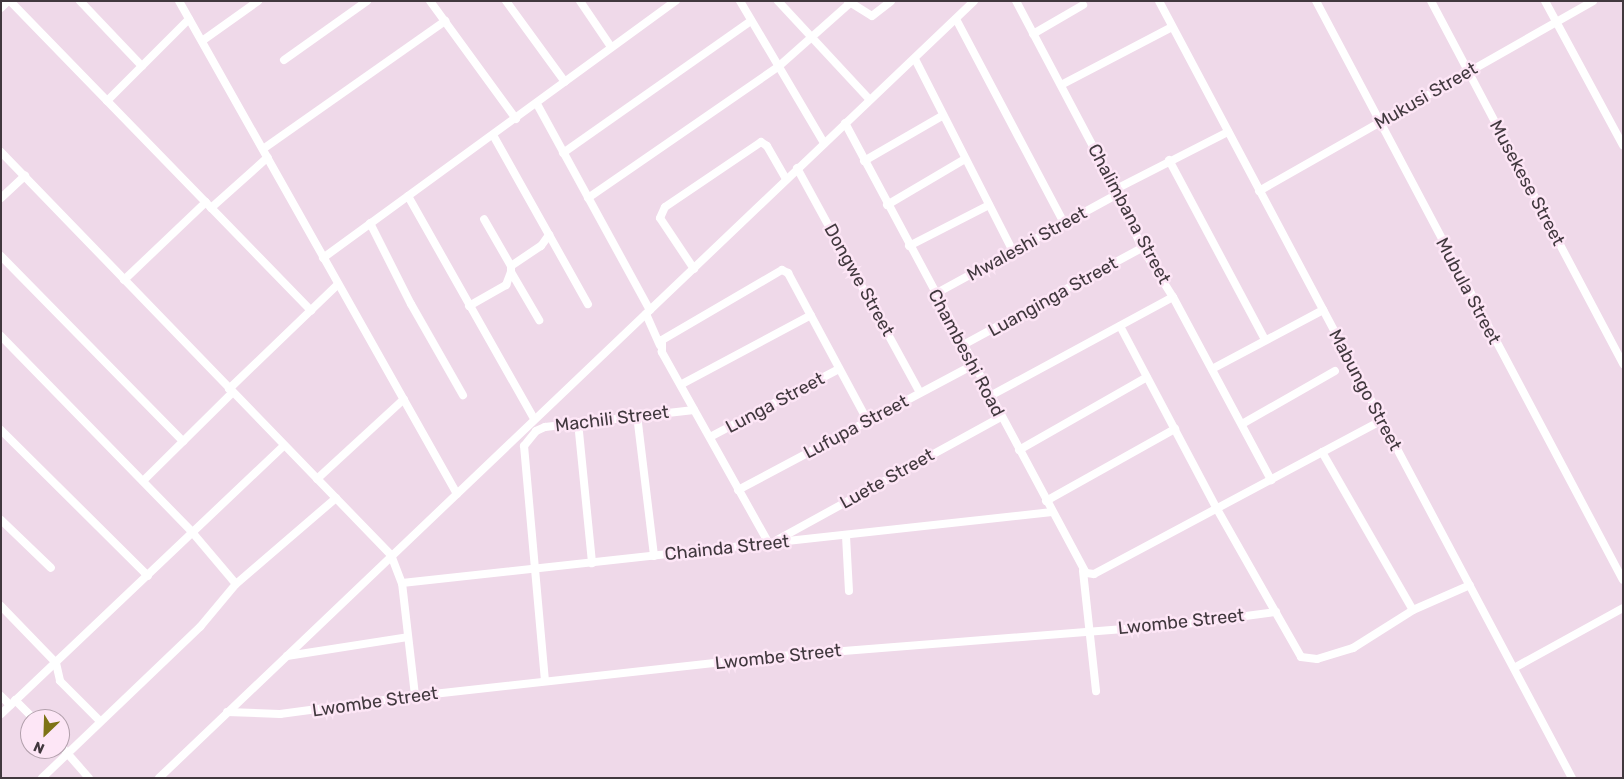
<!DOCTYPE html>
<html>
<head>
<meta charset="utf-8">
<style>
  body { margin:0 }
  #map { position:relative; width:1624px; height:779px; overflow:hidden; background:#efd9e9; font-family:Rubik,sans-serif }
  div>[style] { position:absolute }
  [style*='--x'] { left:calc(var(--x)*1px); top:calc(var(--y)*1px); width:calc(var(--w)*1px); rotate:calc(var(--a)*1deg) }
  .minor>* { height:8px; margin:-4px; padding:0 4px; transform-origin:4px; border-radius:4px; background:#fff }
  span { translate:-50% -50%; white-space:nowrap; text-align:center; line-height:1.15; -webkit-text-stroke:5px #fde6f6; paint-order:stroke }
  .street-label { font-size:18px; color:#41383e }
  .frame { position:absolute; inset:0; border:2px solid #41383e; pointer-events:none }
  .north { position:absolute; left:20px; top:709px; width:50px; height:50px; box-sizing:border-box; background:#fde6f6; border:1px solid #b2a0ac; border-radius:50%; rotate:204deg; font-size:14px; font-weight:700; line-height:20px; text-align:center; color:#41383e }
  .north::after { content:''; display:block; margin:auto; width:18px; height:22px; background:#7e7316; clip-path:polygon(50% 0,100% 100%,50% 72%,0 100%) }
</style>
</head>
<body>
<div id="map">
  <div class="minor">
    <i style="--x:10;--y:1;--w:432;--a:45.8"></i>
    <i style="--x:80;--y:1;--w:90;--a:46.4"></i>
    <i style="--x:179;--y:1;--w:566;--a:60.58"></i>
    <i style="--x:430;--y:1;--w:146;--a:53.9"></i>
    <i style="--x:506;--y:1;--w:100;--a:53.9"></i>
    <i style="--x:580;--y:1;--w:55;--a:56"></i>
    <i style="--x:740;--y:1;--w:165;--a:59.4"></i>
    <i style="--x:778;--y:1;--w:135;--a:47.1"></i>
    <i style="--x:848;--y:1;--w:28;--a:32"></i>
    <i style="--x:872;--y:16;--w:24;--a:-38"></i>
    <i style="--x:1016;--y:1;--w:218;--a:62.1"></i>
    <i style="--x:1118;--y:194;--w:59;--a:66"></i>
    <i style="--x:1142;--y:248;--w:58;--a:57.7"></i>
    <i style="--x:1173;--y:297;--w:208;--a:61.8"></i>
    <i style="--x:1159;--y:1;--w:880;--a:62.01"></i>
    <i style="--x:1316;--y:1;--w:655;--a:62.07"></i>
    <i style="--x:1431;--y:1;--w:411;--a:62.1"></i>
    <i style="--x:1545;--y:1;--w:164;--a:61.6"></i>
    <i style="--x:1;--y:8;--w:10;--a:-45"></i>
    <i style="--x:956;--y:19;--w:231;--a:62.1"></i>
    <i style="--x:1033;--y:34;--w:58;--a:-30.1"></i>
    <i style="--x:202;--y:41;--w:69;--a:-35.5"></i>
    <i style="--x:915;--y:59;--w:216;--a:63"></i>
    <i style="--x:284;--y:60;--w:102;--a:-35.4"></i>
    <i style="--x:1061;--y:85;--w:125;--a:-27.6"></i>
    <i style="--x:107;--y:101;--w:116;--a:-45"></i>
    <i style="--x:537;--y:104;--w:235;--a:61.3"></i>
    <i style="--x:845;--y:123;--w:510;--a:61.83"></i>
    <i style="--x:1086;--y:573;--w:8;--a:7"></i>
    <i style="--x:1094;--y:574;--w:327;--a:-28.1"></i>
    <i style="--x:493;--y:135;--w:194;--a:60.7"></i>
    <i style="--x:263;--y:149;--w:223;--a:-35.1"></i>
    <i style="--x:1;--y:152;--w:561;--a:45.94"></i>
    <i style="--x:391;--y:555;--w:30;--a:69"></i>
    <i style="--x:402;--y:583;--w:114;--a:83.4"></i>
    <i style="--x:563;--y:153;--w:230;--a:-35.1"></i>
    <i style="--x:1169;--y:160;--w:204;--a:61.9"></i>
    <i style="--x:864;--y:161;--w:90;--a:-30"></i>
    <i style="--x:797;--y:168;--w:256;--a:61.3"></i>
    <i style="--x:1116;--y:189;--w:126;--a:-27"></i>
    <i style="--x:1259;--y:191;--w:384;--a:-29.6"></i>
    <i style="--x:408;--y:196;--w:256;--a:60.5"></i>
    <i style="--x:1;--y:198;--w:33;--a:-43"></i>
    <i style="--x:588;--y:198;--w:231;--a:-34.6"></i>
    <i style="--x:778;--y:67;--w:96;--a:-41.6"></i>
    <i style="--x:887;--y:205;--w:91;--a:-30.5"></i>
    <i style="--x:211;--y:208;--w:76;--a:-41.8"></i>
    <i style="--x:370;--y:223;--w:91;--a:63.2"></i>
    <i style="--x:411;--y:304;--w:105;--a:60.3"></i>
    <i style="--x:909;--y:246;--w:90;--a:-27.1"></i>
    <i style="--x:1;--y:256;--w:260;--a:45.5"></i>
    <i style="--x:323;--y:258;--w:437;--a:-36.1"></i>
    <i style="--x:511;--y:266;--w:36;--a:-34"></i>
    <i style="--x:541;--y:246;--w:14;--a:-54"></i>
    <i style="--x:694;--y:269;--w:61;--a:-123.7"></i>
    <i style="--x:660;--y:218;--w:12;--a:-66"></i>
    <i style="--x:665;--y:207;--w:116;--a:-34.1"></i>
    <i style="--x:761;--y:142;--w:7;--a:34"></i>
    <i style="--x:767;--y:146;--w:38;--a:60"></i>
    <i style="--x:511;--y:272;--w:56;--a:59.7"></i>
    <i style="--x:124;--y:280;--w:113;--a:-43.6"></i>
    <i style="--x:935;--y:294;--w:209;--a:-28.7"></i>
    <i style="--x:469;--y:306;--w:43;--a:-29.6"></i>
    <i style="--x:506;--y:285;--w:14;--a:-69"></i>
    <i style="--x:511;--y:272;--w:6;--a:-90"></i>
    <i style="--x:511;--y:266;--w:54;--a:-119.9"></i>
    <i style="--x:646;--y:314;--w:34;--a:66"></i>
    <i style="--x:1120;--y:326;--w:207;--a:62.1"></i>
    <i style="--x:1217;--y:509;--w:170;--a:60.4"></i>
    <i style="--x:1301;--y:657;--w:16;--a:7"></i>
    <i style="--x:1317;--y:659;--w:38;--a:-17"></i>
    <i style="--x:1353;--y:648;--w:71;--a:-32.3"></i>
    <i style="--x:1413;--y:610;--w:62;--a:-23.7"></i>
    <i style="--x:1;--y:336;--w:274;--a:45.7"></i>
    <i style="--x:192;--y:532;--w:68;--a:49.8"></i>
    <i style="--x:963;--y:345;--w:204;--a:-28.5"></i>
    <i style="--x:1212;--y:369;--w:126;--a:-28"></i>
    <i style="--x:682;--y:384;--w:146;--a:-28.1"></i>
    <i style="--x:229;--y:389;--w:151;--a:-43.9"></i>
    <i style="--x:990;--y:396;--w:208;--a:-28.4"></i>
    <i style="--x:637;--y:415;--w:142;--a:83.1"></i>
    <i style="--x:578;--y:422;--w:142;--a:84.3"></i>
    <i style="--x:1242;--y:424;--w:107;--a:-29.7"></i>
    <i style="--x:1;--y:430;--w:207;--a:44.8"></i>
    <i style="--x:710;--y:437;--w:146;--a:-27.8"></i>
    <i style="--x:1019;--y:450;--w:147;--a:-29.7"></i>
    <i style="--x:1322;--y:452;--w:182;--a:60.1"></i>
    <i style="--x:317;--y:479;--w:118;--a:-42.6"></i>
    <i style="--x:143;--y:481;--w:125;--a:-44.7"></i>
    <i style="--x:738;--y:490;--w:266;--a:-28"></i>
    <i style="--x:1046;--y:501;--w:148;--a:-29.2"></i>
    <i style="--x:1;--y:520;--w:69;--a:43.8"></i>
    <i style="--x:846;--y:536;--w:55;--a:86.9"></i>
    <i style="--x:777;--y:540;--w:256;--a:-28.8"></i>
    <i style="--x:768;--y:542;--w:218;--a:-119.2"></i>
    <i style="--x:662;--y:352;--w:12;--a:-90"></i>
    <i style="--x:662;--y:340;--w:139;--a:-30.3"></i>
    <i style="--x:782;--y:270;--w:7;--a:27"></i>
    <i style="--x:788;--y:273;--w:167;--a:61.7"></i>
    <i style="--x:1083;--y:571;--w:121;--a:83.8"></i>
    <i style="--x:402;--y:583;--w:654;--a:-6.23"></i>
    <i style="--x:1;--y:606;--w:79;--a:46"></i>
    <i style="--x:56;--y:663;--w:18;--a:77"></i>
    <i style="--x:60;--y:681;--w:57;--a:45"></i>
    <i style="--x:287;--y:656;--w:122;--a:-8.9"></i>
    <i style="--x:1514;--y:668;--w:124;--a:-28.8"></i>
    <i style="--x:545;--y:681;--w:236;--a:-95.1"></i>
    <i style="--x:524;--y:446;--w:19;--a:-51"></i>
    <i style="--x:536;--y:431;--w:10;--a:-24"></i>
    <i style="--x:545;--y:427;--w:150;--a:-6.5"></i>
    <i style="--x:1;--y:696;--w:13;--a:45"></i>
    <i style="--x:15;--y:700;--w:27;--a:45"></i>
    <i style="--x:227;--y:712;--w:53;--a:2.2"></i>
    <i style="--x:280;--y:714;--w:136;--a:-7.6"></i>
    <i style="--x:415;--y:696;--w:367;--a:-6.3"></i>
    <i style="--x:780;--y:656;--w:399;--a:-4.5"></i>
    <i style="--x:1178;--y:625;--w:99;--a:-7.6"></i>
    <i style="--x:1;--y:714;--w:390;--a:-43.5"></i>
    <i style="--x:60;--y:745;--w:44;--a:48.7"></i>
    <i style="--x:42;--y:778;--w:219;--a:-43.7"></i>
    <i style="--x:200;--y:627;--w:56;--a:-50.1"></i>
    <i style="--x:236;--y:584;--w:132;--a:-40.7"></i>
    <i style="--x:159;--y:778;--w:1126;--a:-43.63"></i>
  </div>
  <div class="street-label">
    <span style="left:1426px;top:96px;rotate:-30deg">Mukusi Street</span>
    <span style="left:1527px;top:183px;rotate:62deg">Musekese Street</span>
    <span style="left:1129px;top:214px;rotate:62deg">Chalimbana Street</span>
    <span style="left:1027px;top:244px;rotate:-29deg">Mwaleshi Street</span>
    <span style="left:859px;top:280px;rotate:61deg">Dongwe Street</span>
    <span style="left:1468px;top:291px;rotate:62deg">Mubula Street</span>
    <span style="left:1053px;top:297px;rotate:-29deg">Luanginga Street</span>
    <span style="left:966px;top:353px;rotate:62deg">Chambeshi Road</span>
    <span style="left:1365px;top:390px;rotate:62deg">Mabungo Street</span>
    <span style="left:775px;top:403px;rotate:-28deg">Lunga Street</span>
    <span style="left:612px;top:419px;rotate:-7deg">Machili Street</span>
    <span style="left:856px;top:427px;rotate:-28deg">Lufupa Street</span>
    <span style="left:887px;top:479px;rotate:-29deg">Luete Street</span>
    <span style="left:727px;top:548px;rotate:-6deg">Chainda Street</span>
    <span style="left:1181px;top:622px;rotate:-6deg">Lwombe Street</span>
    <span style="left:778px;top:657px;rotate:-6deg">Lwombe Street</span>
    <span style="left:375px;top:702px;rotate:-8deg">Lwombe Street</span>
  </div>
  <div class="frame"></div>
  <div class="north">N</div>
</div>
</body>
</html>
